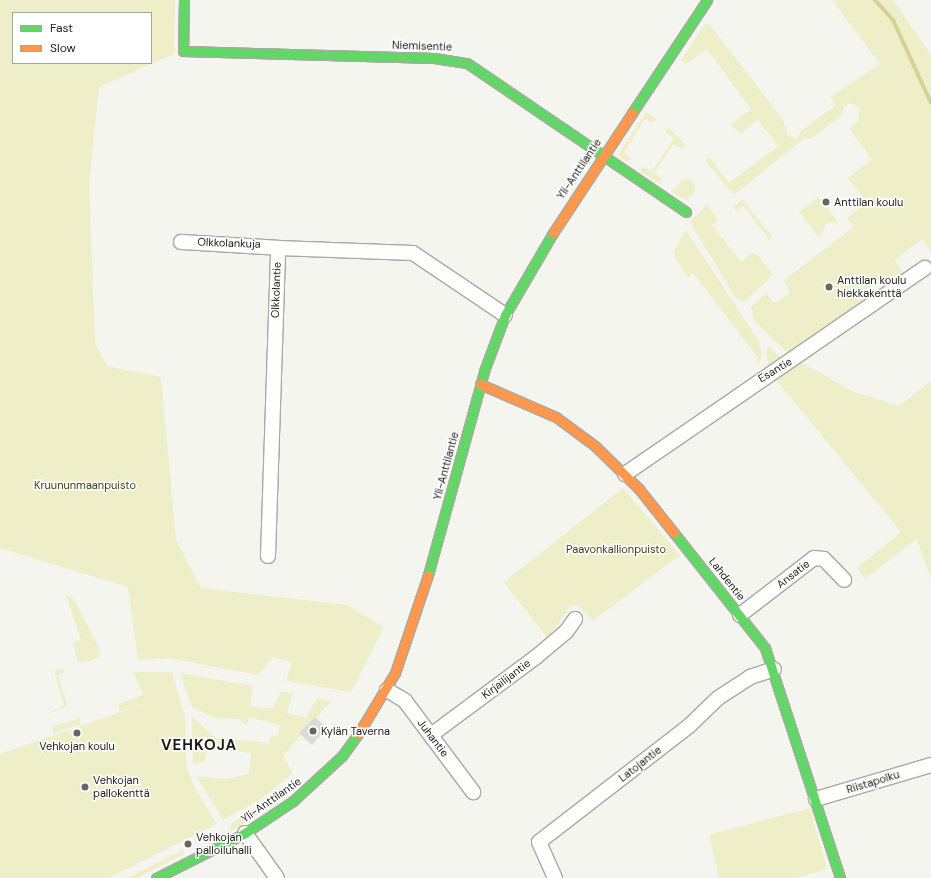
<!DOCTYPE html>
<html>
<head>
<meta charset="utf-8">
<style>
  body { margin:0 }
  #map { position:relative; width:931px; height:878px; overflow:hidden; background:#f5f5ef; font-family:"DM Sans",sans-serif }
  div>[style] { position:absolute }
  [style*='--x'] { left:calc(var(--x)*1px); top:calc(var(--y)*1px); width:calc(var(--w)*1px); rotate:calc(var(--a)*1deg) }
  .green>* { inset:0; background:#eeeec8 }
  .stream>* { height:4px; margin:-2px; padding:0 2px; transform-origin:2px; border-radius:2px; background:#d3d395 }
  .building>* { inset:0; background:#dbdbd6 }
  .roads { filter:drop-shadow(1px 0 #a9a9a4) drop-shadow(-1px 0 #a9a9a4) drop-shadow(0 1px #a9a9a4) drop-shadow(0 -1px #a9a9a4) }
  .street>* { height:14px; margin:-7px; padding:0 7px; transform-origin:7px; border-radius:7px; background:#fefefd }
  .fast>* { height:9px; margin:-4.5px; padding:0 4.5px; transform-origin:4.5px; border-radius:4.5px; background:#63d668 }
  .slow>* { height:9px; margin:-4.5px; padding:0 4.5px; transform-origin:4.5px; border-radius:4.5px; background:#ff974d }
  .dots>* { width:11px; height:11px; translate:-50% -50%; box-sizing:border-box; border:2px solid #fff; border-radius:50% }
  span { translate:-50% -50%; white-space:nowrap; text-align:center; line-height:1.15; -webkit-text-stroke:3px #fff; paint-order:stroke }
  .street-label { font-size:11px; color:#1b1b16 }
  .poi-label { font-size:11px; color:#1b1b16 }
  .left { translate:0 -50%; text-align:left }
  .park-label { font-size:11px; color:#3e3e19 }
  .district-label { font-size:15px; color:#1b1b16; font-weight:700; letter-spacing:1px }
  .legend { position:absolute; left:12px; top:12px; width:140px; height:52px; box-sizing:border-box; background:#fff; border:1px solid #a4a4a2; margin:0; padding:5px 7px; list-style:none; font-size:12px; color:#1b1b16 }
  .legend li { display:flex; align-items:center; gap:8px; height:20px }
  .legend b { width:20px; border:1px solid #a4a4a2 }
</style>
</head>
<body>
<div id="map">
  <div class="green">
    <i style="clip-path:polygon(evenodd,0 0,175px 0,174px 54px,99px 87px,89px 183px,95px 343px,107px 366px,161px 377px,176px 540px,201px 588px,347px 605px,384px 627px,351px 692px,286px 681px,292px 662px,273px 657px,258px 675px,168px 658px,138px 660px,128px 587px,0 548px,0 0,13px 13px,151px 13px,151px 63px,13px 63px,13px 13px)"></i>
    <i style="clip-path:polygon(832px 0,893px 0,931px 55px,931px 251px,922px 239px,895px 260px,902px 272px,882px 285px,876px 282px,867px 289px,870px 295px,859px 304px,860px 308px,790px 355px,754px 321px,751px 307px,766px 293px,774px 303px,790px 293px,784px 280px,854px 227px,847px 218px,867px 202px,848px 178px,872px 159px,849px 129px,858px 121px,860px 108px,851px 103px,844px 106px,842px 115px,811px 139px,805px 138px,734px 195px,705px 161px,709px 157px,729px 183px,778px 146px,758px 120px,742px 132px,745px 136px,730px 125px,751px 109px,707px 49px,686px 64px,681px 60px,706px 23px,710px 25px,783px 120px,788px 136px,797px 139px,801px 131px,836px 105px,830px 97px,880px 64px)"></i>
    <i style="clip-path:polygon(646px 112px,657px 120px,651px 123px,645px 119px,624px 152px,631px 158px,627px 162px,618px 155px)"></i>
    <i style="clip-path:polygon(668px 127px,685px 144px,682px 149px,673px 144px,654px 173px,661px 178px,660px 184px,640px 171px,643px 167px,652px 171px,674px 138px,665px 132px)"></i>
    <i style="clip-path:polygon(684px 179px,693px 181px,695px 186px,694px 193px,686px 200px,671px 192px)"></i>
    <i style="clip-path:polygon(818px 197px,839px 223px,827px 222px,819px 238px,799px 212px)"></i>
    <i style="clip-path:polygon(743px 199px,772px 237px,769px 240px,744px 206px,736px 211px,733px 207px)"></i>
    <i style="clip-path:polygon(707px 204px,718px 220px,712px 225px,741px 262px,752px 253px,758px 255px,773px 275px,744px 302px,736px 298px,690px 222px)"></i>
    <i style="clip-path:polygon(686px 230px,758px 340px,762px 355px,758px 365px,755px 362px,758px 358px,721px 309px,692px 272px,689px 278px,675px 258px,674px 251px)"></i>
    <i style="clip-path:polygon(769px 346px,781px 359px,769px 366px,766px 353px)"></i>
    <i style="clip-path:polygon(799px 361px,854px 392px,899px 406px,931px 381px,931px 579px,917px 539px,865px 579px,857px 568px,901px 532px,773px 376px)"></i>
    <i style="clip-path:polygon(623px 488px,680px 555px,593px 621px,579px 606px,570px 606px,548px 639px,504px 582px)"></i>
    <i style="clip-path:polygon(66px 595px,74px 599px,99px 648px,100px 656px,87px 662px,78px 663px,73px 643px,81px 640px)"></i>
    <i style="clip-path:polygon(63px 668px,64px 672px,58px 675px,68px 706px,45px 715px,64px 705px,54px 671px)"></i>
    <i style="clip-path:polygon(134px 672px,172px 672px,185px 717px,186px 765px,195px 788px,217px 824px,109px 878px,0 878px,0 754px,144px 704px,120px 711px,118px 704px,143px 695px)"></i>
    <i style="clip-path:polygon(180px 673px,253px 686px,250px 706px,272px 709px,281px 692px,293px 693px,287px 713px,306px 718px,317px 698px,331px 701px,283px 756px,293px 773px,262px 798px,223px 820px,196px 776px,225px 779px,249px 774px,251px 753px,207px 749px,205px 761px,193px 765px,192px 717px,216px 738px,269px 743px,271px 736px,278px 736px,280px 725px,249px 717px,247px 726px,239px 719px,214px 718px,192px 707px)"></i>
    <i style="clip-path:polygon(79px 718px,81px 724px,54px 733px,52px 727px)"></i>
    <i style="clip-path:polygon(294px 783px,298px 788px,231px 831px,231px 824px)"></i>
    <i style="clip-path:polygon(810px 808px,827px 869px,797px 878px,719px 878px,709px 835px)"></i>
    <i style="clip-path:polygon(183px 850px,184px 854px,137px 878px,127px 878px)"></i>
  </div>
  <div class="stream">
    <i style="--x:875;--y:0;--w:27;--a:48"></i>
    <i style="--x:893;--y:20;--w:91;--a:65.4"></i>
  </div>
  <div class="building">
    <i style="clip-path:polygon(315px 717px,327px 728px,312px 745px,299px 733px)"></i>
  </div>
  <div class="roads">
    <div class="street">
      <i style="--x:181;--y:242;--w:97;--a:3.5"></i>
      <i style="--x:625;--y:474;--w:364;--a:-34.5"></i>
      <i style="--x:268;--y:556;--w:308;--a:-88.1"></i>
      <i style="--x:278;--y:248;--w:135;--a:2.1"></i>
      <i style="--x:413;--y:253;--w:111;--a:34"></i>
      <i style="--x:740;--y:615;--w:93;--a:-37.6"></i>
      <i style="--x:814;--y:558;--w:10;--a:6"></i>
      <i style="--x:824;--y:559;--w:29;--a:46"></i>
      <i style="--x:387;--y:690;--w:21;--a:31"></i>
      <i style="--x:405;--y:701;--w:114;--a:53.2"></i>
      <i style="--x:431;--y:735;--w:131;--a:-36.6"></i>
      <i style="--x:536;--y:657;--w:39;--a:-40"></i>
      <i style="--x:566;--y:632;--w:16;--a:-55"></i>
      <i style="--x:816;--y:799;--w:120;--a:-16.5"></i>
      <i style="--x:245;--y:833;--w:55;--a:54.6"></i>
      <i style="--x:555;--y:878;--w:39;--a:-114"></i>
      <i style="--x:539;--y:842;--w:190;--a:-37.7"></i>
      <i style="--x:689;--y:726;--w:40;--a:-44"></i>
      <i style="--x:718;--y:698;--w:38;--a:-33"></i>
      <i style="--x:750;--y:677;--w:25;--a:-18"></i>
    </div>
    <div class="fast">
      <i style="--x:184;--y:0;--w:51;--a:91.1"></i>
      <i style="--x:183;--y:51;--w:251;--a:1.6"></i>
      <i style="--x:434;--y:58;--w:33;--a:9"></i>
      <i style="--x:467;--y:63;--w:265;--a:34.2"></i>
      <i style="--x:632;--y:113;--w:136;--a:-56.4"></i>
      <i style="--x:674;--y:533;--w:147;--a:51.6"></i>
      <i style="--x:765;--y:648;--w:242;--a:71.9"></i>
      <i style="--x:428;--y:575;--w:212;--a:-74.6"></i>
      <i style="--x:484;--y:371;--w:60;--a:-69.4"></i>
      <i style="--x:505;--y:315;--w:95;--a:-59.7"></i>
      <i style="--x:156;--y:878;--w:100;--a:-26.8"></i>
      <i style="--x:245;--y:833;--w:58;--a:-33.7"></i>
      <i style="--x:293;--y:801;--w:67;--a:-42.6"></i>
      <i style="--x:342;--y:756;--w:27;--a:-54"></i>
    </div>
    <div class="slow">
      <i style="--x:553;--y:233;--w:144;--a:-56.6"></i>
      <i style="--x:480;--y:384;--w:83;--a:23.5"></i>
      <i style="--x:556;--y:417;--w:49;--a:36.6"></i>
      <i style="--x:595;--y:446;--w:62;--a:44.3"></i>
      <i style="--x:639;--y:489;--w:56;--a:51.5"></i>
      <i style="--x:358;--y:734;--w:71;--a:-58.8"></i>
      <i style="--x:395;--y:673;--w:103;--a:-71.4"></i>
    </div>
  </div>
  <div class="dots">
    <i style="left:826px;top:202px;background:#676762"></i>
    <i style="left:829px;top:287px;background:#676762"></i>
    <i style="left:313px;top:731px;background:#676762"></i>
    <i style="left:77px;top:733px;background:#676762"></i>
    <i style="left:85px;top:787px;background:#676762"></i>
    <i style="left:188px;top:844px;background:#676762"></i>
  </div>
  <div class="street-label">
    <span style="left:422px;top:46px;rotate:2deg">Niemisentie</span>
    <span style="left:579px;top:169px;rotate:-56deg">Yli-Anttilantie</span>
    <span style="left:229px;top:243px;rotate:2deg">Olkkolankuja</span>
    <span style="left:276px;top:290px;rotate:-88deg">Olkkolantie</span>
    <span style="left:775px;top:370px;rotate:-31deg">Esantie</span>
    <span style="left:446px;top:466px;rotate:-75deg">Yli-Anttilantie</span>
    <span style="left:793px;top:574px;rotate:-38deg">Ansatie</span>
    <span style="left:727px;top:579px;rotate:52deg">Lahdentie</span>
    <span style="left:506px;top:679px;rotate:-37deg">Kirjailijantie</span>
    <span style="left:433px;top:738px;rotate:53deg">Juhantie</span>
    <span style="left:640px;top:764px;rotate:-38deg">Latojantie</span>
    <span style="left:873px;top:782px;rotate:-17deg">Riistapolku</span>
    <span style="left:271px;top:800px;rotate:-35deg">Yli-Anttilantie</span>
  </div>
  <div class="poi-label">
    <span class="left" style="left:834px;top:202px">Anttilan koulu</span>
    <span class="left" style="left:837px;top:287px">Anttilan koulu<br>hiekkakenttä</span>
    <span class="left" style="left:321px;top:731px">Kylän Taverna</span>
    <span style="left:77px;top:746px">Vehkojan koulu</span>
    <span class="left" style="left:93px;top:787px">Vehkojan<br>pallokenttä</span>
    <span class="left" style="left:196px;top:844px">Vehkojan<br>palloiluhalli</span>
  </div>
  <div class="park-label">
    <span style="left:85px;top:485px">Kruununmaanpuisto</span>
    <span style="left:616px;top:549px">Paavonkallionpuisto</span>
  </div>
  <div class="district-label">
    <span style="left:199px;top:746px">VEHKOJA</span>
  </div>
  <ul class="legend">
  <li><b style="height:5px;background:#63d668"></b>Fast</li>
  <li><b style="height:5px;background:#ff974d"></b>Slow</li>
  </ul>
</div>
</body>
</html>
